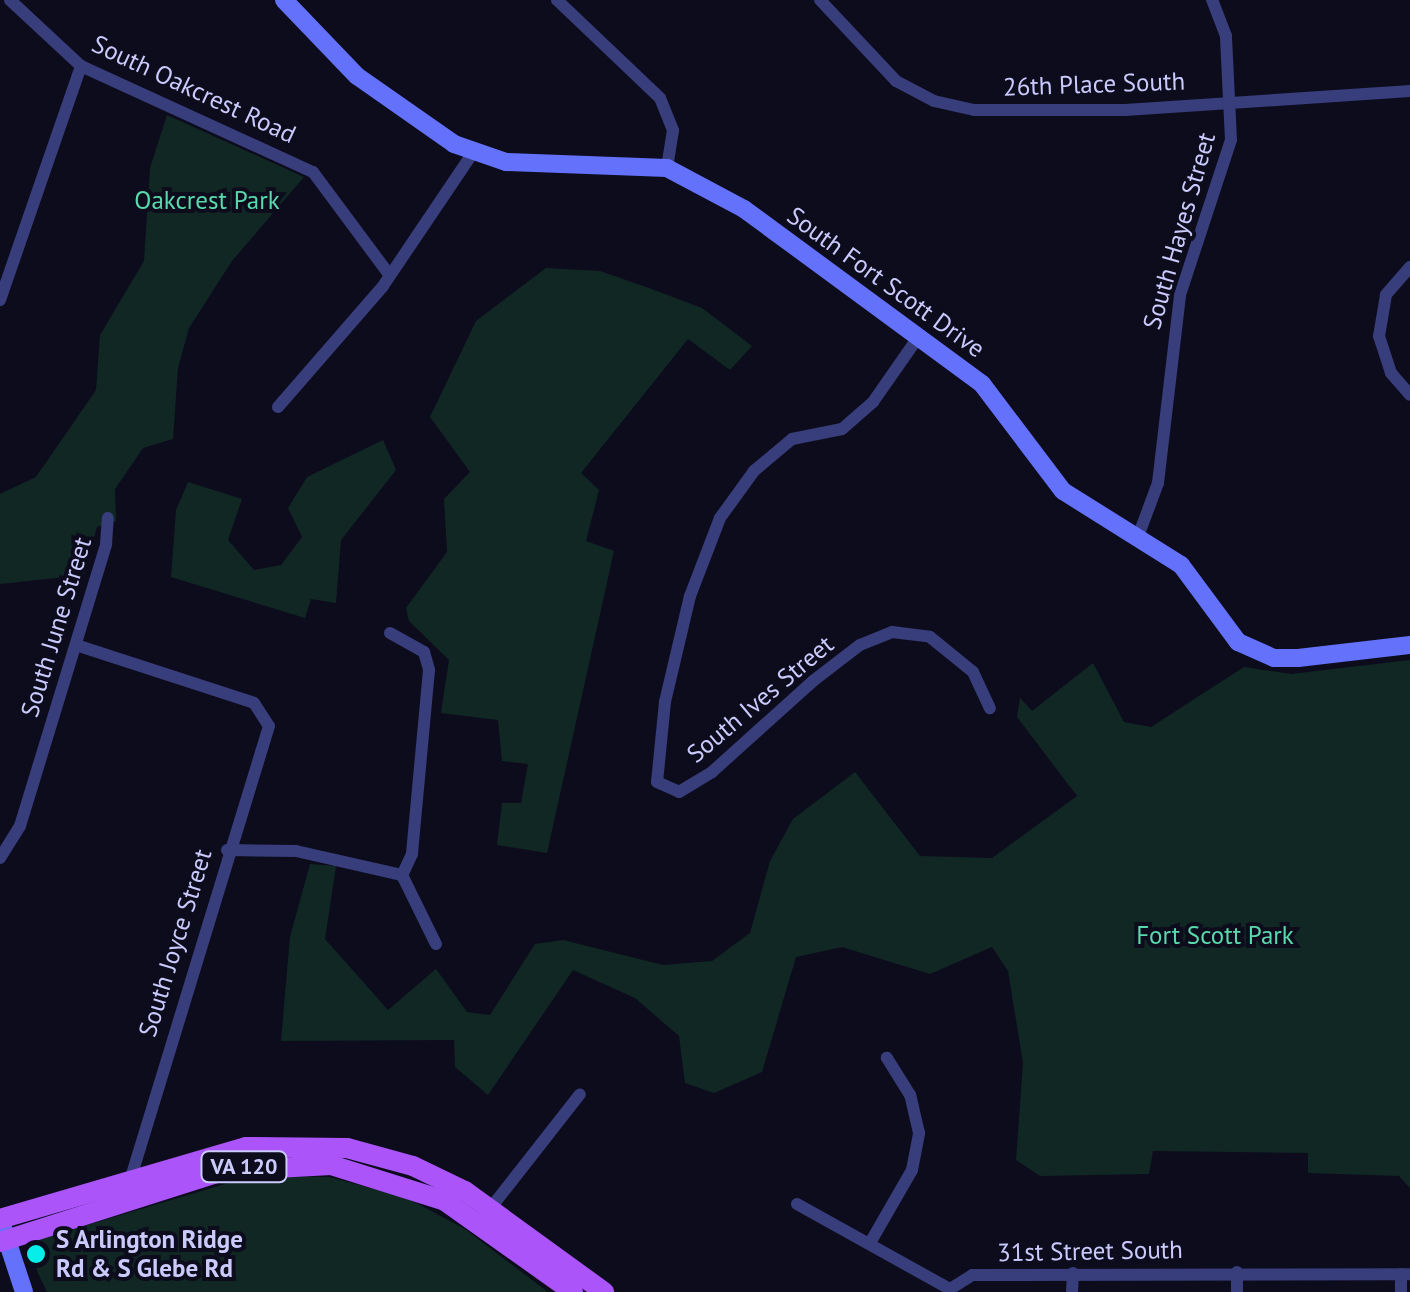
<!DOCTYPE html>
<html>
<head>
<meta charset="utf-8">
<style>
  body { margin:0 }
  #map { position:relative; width:1410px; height:1292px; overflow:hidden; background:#0d0c1d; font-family:"PT Sans",sans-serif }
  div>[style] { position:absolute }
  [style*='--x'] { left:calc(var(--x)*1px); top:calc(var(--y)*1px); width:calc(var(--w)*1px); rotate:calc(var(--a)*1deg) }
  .green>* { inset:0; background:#102724 }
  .street>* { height:12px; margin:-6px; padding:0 6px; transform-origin:6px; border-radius:6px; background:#383d7b }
  .secondary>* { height:18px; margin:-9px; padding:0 9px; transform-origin:9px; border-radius:9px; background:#6471fb }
  .primary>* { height:20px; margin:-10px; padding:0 10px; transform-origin:10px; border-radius:10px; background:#aa54fa }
  .dots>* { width:28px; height:28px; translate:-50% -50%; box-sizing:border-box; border:5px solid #0d0c1d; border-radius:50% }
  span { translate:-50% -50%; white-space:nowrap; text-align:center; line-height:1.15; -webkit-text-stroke:8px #0d0c1d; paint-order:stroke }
  .shield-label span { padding:2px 8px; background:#0d0c1d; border:2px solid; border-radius:8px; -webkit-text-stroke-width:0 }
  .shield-label { font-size:22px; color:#cacafd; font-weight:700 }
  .street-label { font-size:25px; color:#cacafd }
  .park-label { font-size:25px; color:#59daac }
  .poi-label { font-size:25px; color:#cacafd; font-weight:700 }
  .left { translate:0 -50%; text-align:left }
</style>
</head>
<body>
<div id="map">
  <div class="green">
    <i style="clip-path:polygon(167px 115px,304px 177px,232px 261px,189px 328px,178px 368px,173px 439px,143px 448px,115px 489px,116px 521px,97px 527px,84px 575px,0 584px,0 494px,36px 477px,96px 390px,100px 335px,144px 261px,150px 168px)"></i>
    <i style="clip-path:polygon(546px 268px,600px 271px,649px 288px,702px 308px,752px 346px,730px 370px,688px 339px,581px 473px,599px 490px,586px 541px,614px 551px,547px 853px,497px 845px,502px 803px,521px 803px,528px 764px,502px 761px,498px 720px,441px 713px,449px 660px,409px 621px,406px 608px,447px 552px,444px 499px,470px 472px,430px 417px,476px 321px)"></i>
    <i style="clip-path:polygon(383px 440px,396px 470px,341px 540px,336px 603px,311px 599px,305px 618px,171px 577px,176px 510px,188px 482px,242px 499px,228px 540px,254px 570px,281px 565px,302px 537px,288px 508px,307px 477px)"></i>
    <i style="clip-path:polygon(1410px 660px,1410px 1188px,1399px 1176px,1308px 1173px,1308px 1153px,1153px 1151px,1149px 1174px,1040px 1176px,1016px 1160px,1023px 1063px,1008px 971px,992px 947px,930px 974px,842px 947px,796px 957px,762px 1072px,714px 1093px,685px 1083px,679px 1036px,635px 998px,573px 970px,488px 1095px,455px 1067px,454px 1040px,281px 1041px,290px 937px,310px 864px,336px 866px,325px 939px,388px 1010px,436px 969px,467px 1012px,490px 1015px,535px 944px,563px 940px,663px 965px,712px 961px,750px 933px,770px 861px,793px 819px,855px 772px,920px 856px,992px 858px,1077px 796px,1017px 717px,1020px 698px,1032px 711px,1093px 663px,1124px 722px,1151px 727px,1244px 667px,1291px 674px)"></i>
    <i style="clip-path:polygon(252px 1176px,329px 1177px,405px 1197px,465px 1229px,548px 1292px,47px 1292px,37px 1271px,30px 1242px)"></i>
  </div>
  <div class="street">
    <i style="--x:10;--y:0;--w:97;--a:42.9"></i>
    <i style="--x:81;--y:66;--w:255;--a:24.6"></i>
    <i style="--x:313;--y:172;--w:126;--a:53.4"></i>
    <i style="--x:557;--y:0;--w:142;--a:43.6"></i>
    <i style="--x:660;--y:98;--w:35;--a:68"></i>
    <i style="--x:673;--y:130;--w:38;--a:99"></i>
    <i style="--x:820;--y:0;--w:111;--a:46.8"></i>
    <i style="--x:896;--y:81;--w:43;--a:27.8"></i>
    <i style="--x:934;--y:101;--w:41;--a:12.7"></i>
    <i style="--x:974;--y:110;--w:151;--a:0"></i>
    <i style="--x:1125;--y:110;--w:286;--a:-3.8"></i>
    <i style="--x:1410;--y:267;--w:37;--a:131"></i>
    <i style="--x:1386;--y:295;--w:42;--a:99.7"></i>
    <i style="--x:1379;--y:336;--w:39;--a:72"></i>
    <i style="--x:1391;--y:373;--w:29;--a:49"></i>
    <i style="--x:0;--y:300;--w:248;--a:-70.9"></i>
    <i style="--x:919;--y:336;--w:80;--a:124.9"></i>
    <i style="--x:873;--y:402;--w:41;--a:138.9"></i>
    <i style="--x:842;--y:429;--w:51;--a:168.7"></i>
    <i style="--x:792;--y:439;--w:50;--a:139.9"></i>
    <i style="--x:754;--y:471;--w:58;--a:125.9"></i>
    <i style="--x:720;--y:518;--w:84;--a:111"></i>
    <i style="--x:690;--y:596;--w:109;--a:103.3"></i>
    <i style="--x:665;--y:702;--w:80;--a:95.7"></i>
    <i style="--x:657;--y:782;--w:24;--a:24"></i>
    <i style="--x:679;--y:792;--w:39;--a:-31"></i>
    <i style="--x:712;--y:772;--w:136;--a:-42"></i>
    <i style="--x:813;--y:681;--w:59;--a:-37.5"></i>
    <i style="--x:860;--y:645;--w:35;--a:-22"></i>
    <i style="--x:892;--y:632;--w:38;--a:7"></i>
    <i style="--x:930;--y:637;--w:55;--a:39.1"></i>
    <i style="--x:973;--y:672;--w:40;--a:65"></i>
    <i style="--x:278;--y:407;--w:160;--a:-49"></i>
    <i style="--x:383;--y:286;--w:163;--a:-56"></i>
    <i style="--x:1139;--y:534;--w:54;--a:-69.6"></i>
    <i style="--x:1158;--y:483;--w:189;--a:-83.3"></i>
    <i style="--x:1180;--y:295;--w:163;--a:-71.8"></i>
    <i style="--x:1231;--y:140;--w:104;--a:-92.8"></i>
    <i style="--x:1226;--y:36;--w:39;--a:-111"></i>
    <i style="--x:390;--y:633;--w:39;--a:29"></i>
    <i style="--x:424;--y:652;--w:19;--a:74"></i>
    <i style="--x:429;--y:670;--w:185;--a:95.3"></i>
    <i style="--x:412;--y:854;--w:23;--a:115"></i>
    <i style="--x:76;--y:645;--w:187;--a:18"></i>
    <i style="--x:254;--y:703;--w:27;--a:57"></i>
    <i style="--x:269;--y:726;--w:481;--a:107"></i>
    <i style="--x:227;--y:850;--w:69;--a:0.8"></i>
    <i style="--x:296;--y:851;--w:109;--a:12.8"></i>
    <i style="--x:402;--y:875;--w:77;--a:63.8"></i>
    <i style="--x:0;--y:858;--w:38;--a:-58"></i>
    <i style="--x:20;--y:826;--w:295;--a:-73"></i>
    <i style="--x:106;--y:544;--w:26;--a:-86"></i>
    <i style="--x:797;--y:1204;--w:175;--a:29.1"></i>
    <i style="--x:950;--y:1289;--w:26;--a:-32"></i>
    <i style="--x:972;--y:1275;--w:438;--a:-0.1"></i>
    <i style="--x:486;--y:1214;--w:152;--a:-51.9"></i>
    <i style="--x:870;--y:1243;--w:84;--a:-60.1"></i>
    <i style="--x:912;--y:1170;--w:38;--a:-79"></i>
    <i style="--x:919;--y:1133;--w:39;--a:-103"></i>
    <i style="--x:910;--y:1095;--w:44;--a:-121.9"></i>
    <i style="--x:1072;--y:1292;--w:19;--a:-87"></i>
    <i style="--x:1237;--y:1292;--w:20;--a:-90"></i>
    <i style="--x:1401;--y:1292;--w:18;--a:-90"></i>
  </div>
  <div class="secondary">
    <i style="--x:284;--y:0;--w:105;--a:46.2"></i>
    <i style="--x:357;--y:76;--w:118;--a:35"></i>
    <i style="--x:454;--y:144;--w:55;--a:19.1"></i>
    <i style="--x:506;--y:162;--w:161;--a:2.1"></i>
    <i style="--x:667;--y:168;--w:87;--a:28"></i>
    <i style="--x:744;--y:209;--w:295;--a:36.3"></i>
    <i style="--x:982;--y:384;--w:134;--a:52.9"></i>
    <i style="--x:1063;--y:491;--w:139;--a:32.1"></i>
    <i style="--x:1181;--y:565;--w:96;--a:53.5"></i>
    <i style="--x:1238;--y:642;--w:39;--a:24"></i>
    <i style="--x:1274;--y:658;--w:24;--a:0"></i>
    <i style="--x:1298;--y:658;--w:113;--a:-6.6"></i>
    <i style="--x:3;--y:1228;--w:67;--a:71.8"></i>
  </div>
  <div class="primary">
    <i style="--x:0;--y:1219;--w:256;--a:-16.3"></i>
    <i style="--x:246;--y:1147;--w:101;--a:0.6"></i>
    <i style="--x:347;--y:1148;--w:68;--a:15.3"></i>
    <i style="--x:413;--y:1166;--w:58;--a:25.7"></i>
    <i style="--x:465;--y:1191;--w:172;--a:36"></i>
    <i style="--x:0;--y:1242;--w:234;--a:-17.7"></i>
    <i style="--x:223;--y:1171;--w:108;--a:-3.2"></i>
    <i style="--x:331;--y:1165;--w:120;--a:17.5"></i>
    <i style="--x:445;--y:1201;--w:157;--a:35.4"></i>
  </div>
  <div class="dots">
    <i style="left:36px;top:1254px;background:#07edea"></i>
  </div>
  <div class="shield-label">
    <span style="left:244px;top:1167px">VA 120</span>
  </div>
  <div class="street-label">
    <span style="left:1094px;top:84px;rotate:-2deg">26th Place South</span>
    <span style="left:194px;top:89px;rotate:25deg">South Oakcrest Road</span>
    <span style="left:1179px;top:231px;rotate:-74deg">South Hayes Street</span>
    <span style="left:886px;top:282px;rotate:36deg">South Fort Scott Drive</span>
    <span style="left:56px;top:627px;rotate:-73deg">South June Street</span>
    <span style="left:760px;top:699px;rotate:-40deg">South Ives Street</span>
    <span style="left:175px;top:943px;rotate:-73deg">South Joyce Street</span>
    <span style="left:1090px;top:1251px;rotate:-1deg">31st Street South</span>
  </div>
  <div class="park-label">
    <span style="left:207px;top:200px">Oakcrest Park</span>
    <span style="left:1215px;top:935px">Fort Scott Park</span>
  </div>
  <div class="poi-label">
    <span class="left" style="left:56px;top:1254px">S Arlington Ridge<br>Rd &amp; S Glebe Rd</span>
  </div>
</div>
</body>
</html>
